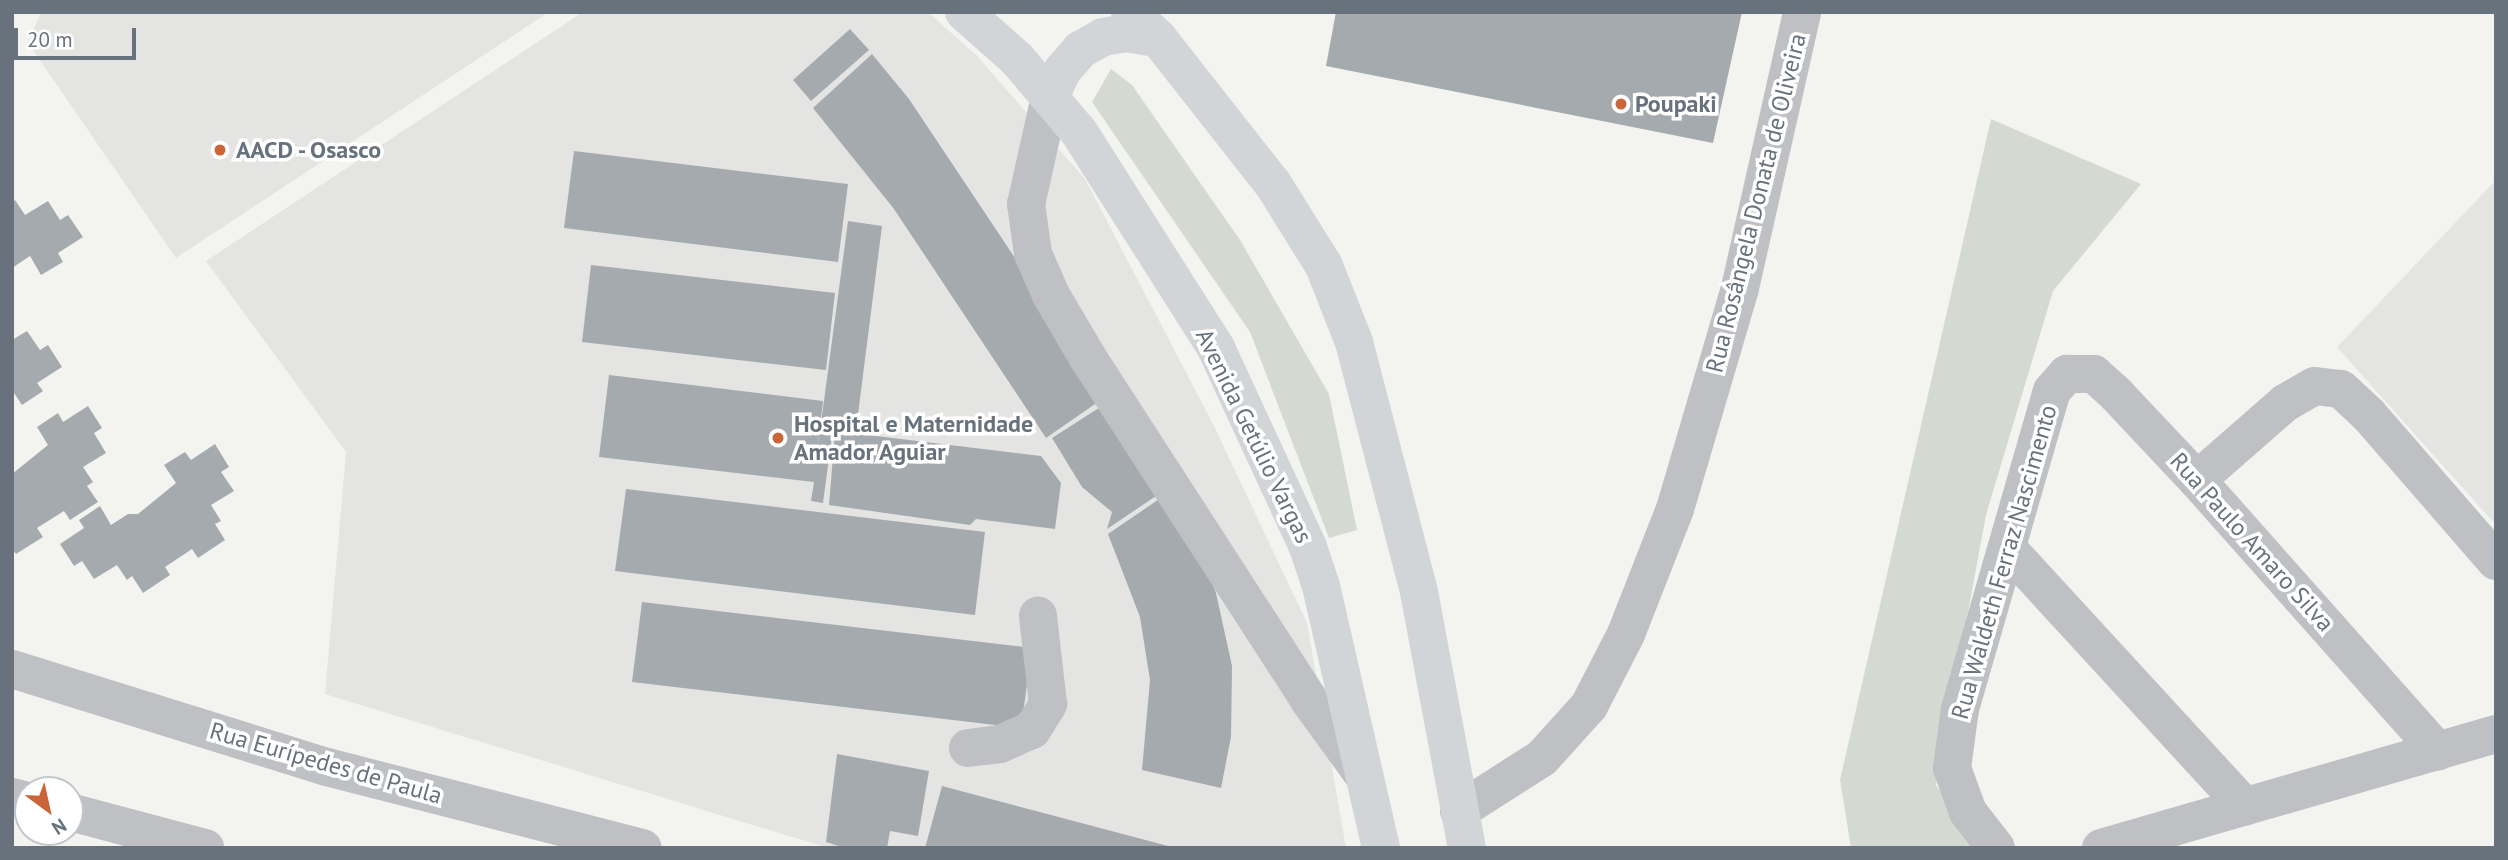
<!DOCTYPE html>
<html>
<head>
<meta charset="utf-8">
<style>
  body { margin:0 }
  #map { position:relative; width:2508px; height:860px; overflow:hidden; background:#f3f4f0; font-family:"PT Sans",sans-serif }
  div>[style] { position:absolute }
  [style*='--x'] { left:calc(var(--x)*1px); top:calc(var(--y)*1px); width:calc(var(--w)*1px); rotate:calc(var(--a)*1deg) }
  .built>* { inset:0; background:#e4e5e3 }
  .green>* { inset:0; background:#d4dad2 }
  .building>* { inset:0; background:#a5aaaf }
  .minor>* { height:38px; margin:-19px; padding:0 19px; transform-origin:19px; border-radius:19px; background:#bec0c3 }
  .major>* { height:38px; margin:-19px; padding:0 19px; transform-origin:19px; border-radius:19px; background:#d2d5d8 }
  .dots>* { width:19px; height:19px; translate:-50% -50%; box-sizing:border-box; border:4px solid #fff; border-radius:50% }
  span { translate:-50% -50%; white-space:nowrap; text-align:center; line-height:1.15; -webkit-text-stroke:7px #fff; paint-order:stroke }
  .poi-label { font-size:24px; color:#67727d; font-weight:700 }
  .left { translate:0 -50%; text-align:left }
  .street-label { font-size:24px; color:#67727d }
  .frame { position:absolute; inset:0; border:14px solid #67727d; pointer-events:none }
  .north { position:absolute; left:14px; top:776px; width:70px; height:70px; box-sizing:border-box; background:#fff; border:2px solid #c2c7cb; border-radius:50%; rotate:147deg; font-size:19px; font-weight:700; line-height:28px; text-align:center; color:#67727d }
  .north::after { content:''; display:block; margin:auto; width:24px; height:32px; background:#ca6539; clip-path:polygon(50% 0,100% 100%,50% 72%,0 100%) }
  .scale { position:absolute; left:14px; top:28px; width:122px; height:32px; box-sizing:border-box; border:4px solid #67727d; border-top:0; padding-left:9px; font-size:21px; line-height:24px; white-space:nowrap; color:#67727d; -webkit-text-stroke:5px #fff; paint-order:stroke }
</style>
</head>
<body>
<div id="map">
  <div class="built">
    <i style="clip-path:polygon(41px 12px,549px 12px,176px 258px,28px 43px)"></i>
    <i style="clip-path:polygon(583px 12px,928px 12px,977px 56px,1085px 179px,1213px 424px,1307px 623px,1346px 848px,828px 848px,325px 694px,346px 452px,206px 261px)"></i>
    <i style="clip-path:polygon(2496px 180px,2496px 525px,2337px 347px)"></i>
  </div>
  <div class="green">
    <i style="clip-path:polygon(1111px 69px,1132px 85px,1240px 240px,1329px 394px,1357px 530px,1329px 538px,1250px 332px,1092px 102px)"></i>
    <i style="clip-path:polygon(1991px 119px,2141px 184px,2053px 291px,1986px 515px,1936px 785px,1980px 848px,1851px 848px,1840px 780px)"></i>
  </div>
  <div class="building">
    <i style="clip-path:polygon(1336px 12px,1742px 12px,1713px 143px,1326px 66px)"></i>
    <i style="clip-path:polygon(850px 29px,869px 50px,811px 101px,793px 80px)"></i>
    <i style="clip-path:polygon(872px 54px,909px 99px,1099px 384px,1098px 402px,1046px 438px,894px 209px,813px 108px)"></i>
    <i style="clip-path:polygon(574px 151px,848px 184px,838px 262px,564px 228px)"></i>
    <i style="clip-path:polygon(15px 200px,25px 215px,48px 201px,60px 220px,68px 215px,83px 237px,58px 253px,63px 262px,41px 275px,30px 256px,12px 268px,12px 202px)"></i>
    <i style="clip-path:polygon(848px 221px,882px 226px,856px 430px,833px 428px,823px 503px,811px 501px,814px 482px,599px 457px,609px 375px,823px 401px,817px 453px)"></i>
    <i style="clip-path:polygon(591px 265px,835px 293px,826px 370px,582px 342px)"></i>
    <i style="clip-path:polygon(27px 331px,40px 350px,48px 345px,62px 367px,37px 383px,43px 391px,22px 405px,12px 390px,12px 340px)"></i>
    <i style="clip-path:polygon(1105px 404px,1162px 492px,1107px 529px,1112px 512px,1082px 487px,1052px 438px)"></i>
    <i style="clip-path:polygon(88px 406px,102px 428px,94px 433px,106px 453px,83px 467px,93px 482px,87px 486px,98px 502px,70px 520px,64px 511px,37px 528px,43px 537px,16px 554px,12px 549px,12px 474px,48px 445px,37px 427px,58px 413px,63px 422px)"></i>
    <i style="clip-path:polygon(835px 431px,1041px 456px,1061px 483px,1055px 529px,976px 519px,970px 525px,829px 505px)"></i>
    <i style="clip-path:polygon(215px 444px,229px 467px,221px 472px,234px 491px,211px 505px,221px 521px,215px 524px,225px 540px,198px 558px,192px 549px,165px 567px,170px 575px,143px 593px,132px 576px,127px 580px,117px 565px,94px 579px,82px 561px,74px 566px,60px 544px,84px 528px,79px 520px,100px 506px,111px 525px,128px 514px,138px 514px,176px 483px,164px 465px,185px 452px,191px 460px)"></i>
    <i style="clip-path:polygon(626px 489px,985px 532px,975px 615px,615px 571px)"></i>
    <i style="clip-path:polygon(1168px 493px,1200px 550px,1216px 593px,1232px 666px,1231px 737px,1221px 788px,1142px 770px,1150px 680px,1140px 617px,1108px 534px)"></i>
    <i style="clip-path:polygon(642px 602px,1032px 648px,1021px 728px,632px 682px)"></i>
    <i style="clip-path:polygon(837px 754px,929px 771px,918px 836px,890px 831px,887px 848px,845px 848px,826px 842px)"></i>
    <i style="clip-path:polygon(942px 786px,1172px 847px,1172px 848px,925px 848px)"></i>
  </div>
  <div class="minor">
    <i style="--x:1050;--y:97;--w:110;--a:102.6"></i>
    <i style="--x:1026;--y:204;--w:50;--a:82"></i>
    <i style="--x:1033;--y:254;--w:45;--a:66.3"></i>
    <i style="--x:1051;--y:295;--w:73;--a:59.6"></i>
    <i style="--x:1088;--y:358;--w:407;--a:57.1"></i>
    <i style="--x:1309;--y:700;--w:94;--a:54.1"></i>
    <i style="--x:2197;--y:480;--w:117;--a:-41.2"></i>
    <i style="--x:2285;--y:403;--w:34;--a:-30"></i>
    <i style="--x:2315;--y:386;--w:26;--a:7"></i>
    <i style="--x:2341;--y:389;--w:37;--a:43"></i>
    <i style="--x:2368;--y:414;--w:195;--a:49"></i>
    <i style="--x:2008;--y:549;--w:350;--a:47.4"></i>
    <i style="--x:12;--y:669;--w:330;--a:17.3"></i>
    <i style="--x:327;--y:767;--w:326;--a:14.4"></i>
    <i style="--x:968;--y:748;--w:32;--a:-7"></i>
    <i style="--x:1000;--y:744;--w:35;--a:-24"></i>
    <i style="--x:1032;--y:730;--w:31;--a:-58"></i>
    <i style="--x:1048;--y:704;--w:89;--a:-96.5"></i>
    <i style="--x:12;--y:797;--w:16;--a:14"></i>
    <i style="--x:1459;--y:811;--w:98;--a:-32.6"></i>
    <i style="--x:1542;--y:758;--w:70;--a:-47.9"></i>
    <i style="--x:1589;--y:706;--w:81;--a:-62.8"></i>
    <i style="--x:1626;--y:634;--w:134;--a:-68.6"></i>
    <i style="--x:1675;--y:509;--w:230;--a:-73.6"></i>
    <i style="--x:1740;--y:288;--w:283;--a:-77.3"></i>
    <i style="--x:70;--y:812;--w:140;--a:14.9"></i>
    <i style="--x:1996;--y:848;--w:46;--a:-127.9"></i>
    <i style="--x:1968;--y:812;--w:47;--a:-110"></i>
    <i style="--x:1952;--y:768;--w:60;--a:-82.3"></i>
    <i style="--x:1960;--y:709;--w:331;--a:-73.9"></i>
    <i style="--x:2052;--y:391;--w:23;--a:-49"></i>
    <i style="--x:2067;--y:374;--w:27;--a:0"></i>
    <i style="--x:2094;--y:374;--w:30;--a:42"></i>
    <i style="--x:2116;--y:394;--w:118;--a:46.7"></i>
    <i style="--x:2197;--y:480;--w:363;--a:48.4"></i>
    <i style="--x:2101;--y:848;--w:411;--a:-16.1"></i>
  </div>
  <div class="major">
    <i style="--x:964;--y:12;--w:71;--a:41.6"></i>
    <i style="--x:1017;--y:59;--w:96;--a:49.7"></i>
    <i style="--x:1079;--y:132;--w:256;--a:57.6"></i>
    <i style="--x:1216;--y:348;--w:219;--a:65.2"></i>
    <i style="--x:1308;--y:547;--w:41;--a:71.6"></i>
    <i style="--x:1321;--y:586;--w:269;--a:77.1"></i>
    <i style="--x:1130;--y:12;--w:38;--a:43"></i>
    <i style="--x:1158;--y:38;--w:186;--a:51.8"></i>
    <i style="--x:1273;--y:184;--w:97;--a:58.1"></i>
    <i style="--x:1324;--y:266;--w:82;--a:68.5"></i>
    <i style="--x:1354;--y:342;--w:258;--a:75.4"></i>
    <i style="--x:1419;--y:592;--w:260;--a:79.4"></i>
    <i style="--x:1050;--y:97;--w:29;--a:-65"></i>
    <i style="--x:1062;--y:71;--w:28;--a:-49"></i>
    <i style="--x:1080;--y:50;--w:26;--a:-29"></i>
    <i style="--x:1103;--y:37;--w:22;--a:-10"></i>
    <i style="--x:1125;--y:33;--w:33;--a:9"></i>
  </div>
  <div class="dots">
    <i style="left:1621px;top:104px;background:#ca6539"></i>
    <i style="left:220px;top:150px;background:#ca6539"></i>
    <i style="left:778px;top:438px;background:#ca6539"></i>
  </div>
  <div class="poi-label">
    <span class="left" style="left:1635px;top:104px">Poupaki</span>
    <span class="left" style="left:236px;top:150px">AACD - Osasco</span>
    <span class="left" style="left:794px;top:438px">Hospital e Maternidade<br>Amador Aguiar</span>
  </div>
  <div class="street-label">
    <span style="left:1756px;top:203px;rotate:-76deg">Rua Rosângela Donata de Oliveira</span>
    <span style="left:1254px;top:436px;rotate:64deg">Avenida Getúlio Vargas</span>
    <span style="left:2252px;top:542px;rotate:48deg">Rua Paulo Amaro Silva</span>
    <span style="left:2004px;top:562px;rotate:-74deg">Rua Waldeth Ferraz Nascimento</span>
    <span style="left:326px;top:763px;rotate:16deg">Rua Eurípedes de Paula</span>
  </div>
  <div class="frame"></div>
  <div class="north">N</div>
  <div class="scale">20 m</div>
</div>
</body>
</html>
